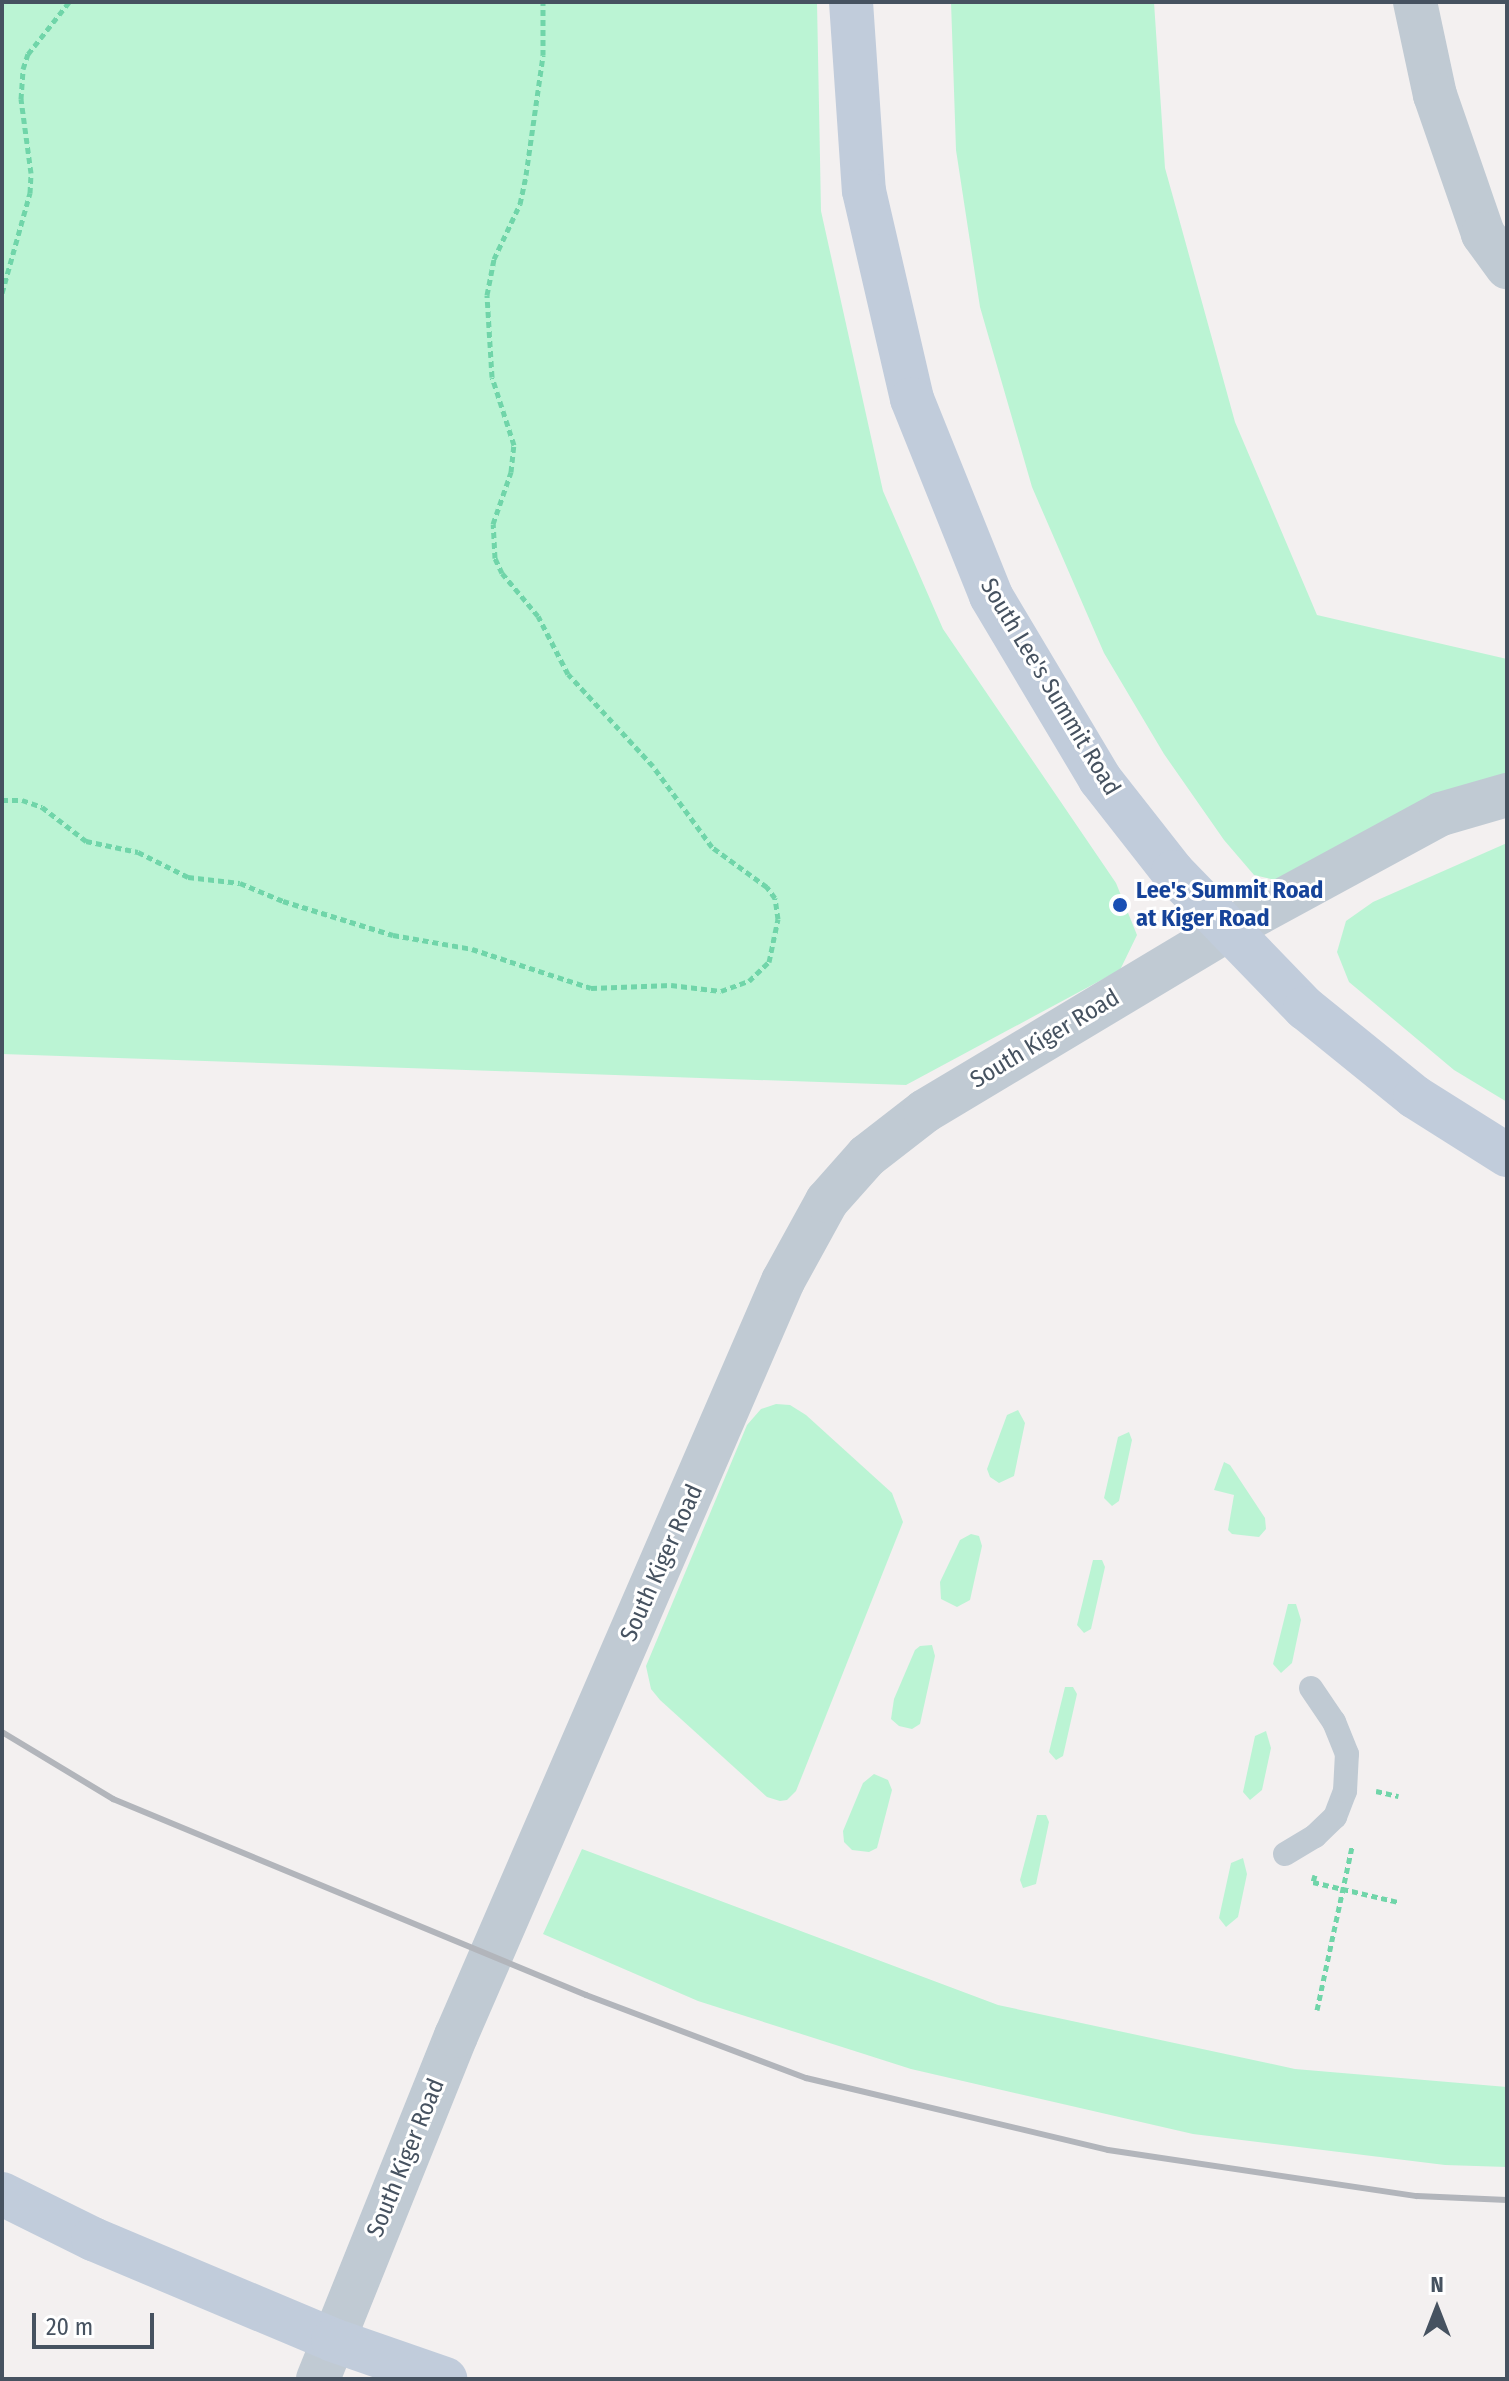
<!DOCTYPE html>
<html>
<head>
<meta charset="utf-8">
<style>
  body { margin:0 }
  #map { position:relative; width:1509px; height:2381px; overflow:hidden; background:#f3f0f0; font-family:"Fira Sans Condensed",sans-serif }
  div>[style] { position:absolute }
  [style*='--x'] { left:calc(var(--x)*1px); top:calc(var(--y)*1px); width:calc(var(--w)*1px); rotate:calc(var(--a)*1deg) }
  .green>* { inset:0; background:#bbf4d4 }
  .path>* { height:5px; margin-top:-2.5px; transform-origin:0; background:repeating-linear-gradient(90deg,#70d5a9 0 6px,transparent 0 10px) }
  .lane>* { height:24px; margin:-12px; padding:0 12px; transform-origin:12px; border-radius:12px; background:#c0cad3 }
  .street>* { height:44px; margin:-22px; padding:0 22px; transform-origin:22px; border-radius:22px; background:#c0cad3 }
  .secondary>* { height:44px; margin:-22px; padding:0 22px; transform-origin:22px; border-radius:22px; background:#c1ccdb }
  .rail>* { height:6px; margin:-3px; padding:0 3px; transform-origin:3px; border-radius:3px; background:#b2b5bb }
  .dots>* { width:22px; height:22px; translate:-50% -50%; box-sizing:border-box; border:4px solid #fff; border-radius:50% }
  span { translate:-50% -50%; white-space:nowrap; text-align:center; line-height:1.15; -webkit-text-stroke:6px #fff; paint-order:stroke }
  .street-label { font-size:24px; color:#465260 }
  .transit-label { font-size:24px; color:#164399; font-weight:700 }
  .left { translate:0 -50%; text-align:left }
  .frame { position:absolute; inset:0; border:4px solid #465260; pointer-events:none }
  .north { position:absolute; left:1397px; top:2269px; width:80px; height:80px; -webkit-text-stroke:6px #fff; paint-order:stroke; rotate:0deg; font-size:22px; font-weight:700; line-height:32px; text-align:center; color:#465260 }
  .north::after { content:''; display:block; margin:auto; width:28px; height:36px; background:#465260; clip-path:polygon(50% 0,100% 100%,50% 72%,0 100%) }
  .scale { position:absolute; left:32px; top:2313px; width:122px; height:36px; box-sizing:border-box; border:4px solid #465260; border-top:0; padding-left:10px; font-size:24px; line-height:28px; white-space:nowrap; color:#465260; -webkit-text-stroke:6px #fff; paint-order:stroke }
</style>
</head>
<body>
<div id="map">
  <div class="green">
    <i style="clip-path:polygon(2px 2px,817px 2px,821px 211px,883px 491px,943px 629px,1116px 883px,1137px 935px,1120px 970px,906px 1085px,2px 1054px)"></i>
    <i style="clip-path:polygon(951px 2px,1154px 2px,1165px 168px,1235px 422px,1317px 615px,1507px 659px,1507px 779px,1279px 881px,1254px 875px,1224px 840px,1164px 754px,1104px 653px,1032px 487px,980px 307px,956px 150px)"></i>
    <i style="clip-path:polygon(1507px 843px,1507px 1102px,1454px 1070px,1349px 982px,1337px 952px,1346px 921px,1373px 902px)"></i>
    <i style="clip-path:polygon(776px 1404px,790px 1405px,806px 1415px,892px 1493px,903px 1522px,796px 1791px,787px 1800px,780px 1801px,767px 1797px,660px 1700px,651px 1689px,646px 1666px,747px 1425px,761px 1409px)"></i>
    <i style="clip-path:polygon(1018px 1410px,1025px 1423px,1014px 1476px,999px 1483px,990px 1477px,987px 1469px,1007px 1415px)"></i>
    <i style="clip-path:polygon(1129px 1432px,1132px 1440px,1119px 1501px,1112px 1506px,1104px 1498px,1118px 1437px)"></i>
    <i style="clip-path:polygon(1224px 1462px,1230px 1465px,1265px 1518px,1266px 1529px,1259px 1537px,1232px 1534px,1228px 1530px,1234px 1495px,1214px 1490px)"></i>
    <i style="clip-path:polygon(971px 1534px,979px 1536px,982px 1546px,970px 1600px,957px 1607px,941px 1599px,940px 1582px,960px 1540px)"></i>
    <i style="clip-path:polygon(1093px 1560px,1102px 1560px,1105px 1567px,1091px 1629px,1084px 1633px,1077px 1625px)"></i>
    <i style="clip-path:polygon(1288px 1604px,1296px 1604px,1301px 1620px,1292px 1663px,1281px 1673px,1273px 1664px)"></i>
    <i style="clip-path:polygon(932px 1645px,935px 1656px,920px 1724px,912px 1729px,899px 1726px,891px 1719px,894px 1699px,915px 1650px,920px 1646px)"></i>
    <i style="clip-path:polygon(1065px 1687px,1073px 1687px,1077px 1694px,1063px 1756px,1056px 1760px,1049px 1752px)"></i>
    <i style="clip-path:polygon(1266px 1731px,1271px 1748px,1262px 1790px,1250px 1800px,1243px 1792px,1255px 1736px)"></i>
    <i style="clip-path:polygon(874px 1774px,888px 1780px,892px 1790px,877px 1848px,869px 1852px,852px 1850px,844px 1842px,843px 1831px,863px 1783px)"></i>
    <i style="clip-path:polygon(1037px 1815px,1046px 1815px,1049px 1822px,1036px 1884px,1023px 1888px,1020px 1880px)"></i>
    <i style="clip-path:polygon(582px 1849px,998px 2005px,1295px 2069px,1507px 2087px,1507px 2167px,1445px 2165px,1193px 2134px,911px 2069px,698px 2001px,543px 1934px)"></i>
    <i style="clip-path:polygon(1243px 1858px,1247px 1874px,1238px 1917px,1226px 1927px,1219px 1918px,1231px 1863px)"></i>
  </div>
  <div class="path">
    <i style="--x:2;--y:293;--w:104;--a:-74.4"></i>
    <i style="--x:30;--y:193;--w:20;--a:-87"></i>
    <i style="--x:31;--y:173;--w:75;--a:-97.7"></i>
    <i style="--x:21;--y:99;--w:30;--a:-86"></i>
    <i style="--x:23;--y:69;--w:16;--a:-72"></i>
    <i style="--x:28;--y:54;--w:66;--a:-51.7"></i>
    <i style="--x:2;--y:800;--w:20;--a:0"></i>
    <i style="--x:22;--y:800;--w:21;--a:19"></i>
    <i style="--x:42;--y:807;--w:56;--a:37.7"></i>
    <i style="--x:86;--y:841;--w:53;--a:11.9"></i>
    <i style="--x:138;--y:852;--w:56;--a:26.6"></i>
    <i style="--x:188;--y:877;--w:52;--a:6.6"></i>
    <i style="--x:240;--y:883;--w:47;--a:22.7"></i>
    <i style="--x:283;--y:901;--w:115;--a:17.2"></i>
    <i style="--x:393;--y:935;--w:80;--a:10"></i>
    <i style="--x:472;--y:949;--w:125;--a:18.1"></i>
    <i style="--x:591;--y:988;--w:80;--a:-2.1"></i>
    <i style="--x:671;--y:985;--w:50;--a:6.8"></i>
    <i style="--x:721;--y:991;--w:30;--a:-20"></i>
    <i style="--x:749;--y:981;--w:28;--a:-44"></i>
    <i style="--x:769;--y:962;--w:44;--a:-78.2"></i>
    <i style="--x:778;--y:919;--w:21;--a:-98"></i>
    <i style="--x:775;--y:898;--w:14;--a:-126"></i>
    <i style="--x:767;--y:887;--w:68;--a:-144"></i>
    <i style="--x:712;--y:847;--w:100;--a:-126.1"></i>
    <i style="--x:653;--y:766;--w:125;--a:-132.7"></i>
    <i style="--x:568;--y:674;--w:65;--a:-117.3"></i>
    <i style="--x:538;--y:616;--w:56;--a:-129.9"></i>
    <i style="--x:502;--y:573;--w:17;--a:-115"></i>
    <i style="--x:495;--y:558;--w:34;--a:-93"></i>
    <i style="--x:493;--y:524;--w:55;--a:-70.9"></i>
    <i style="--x:511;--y:472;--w:27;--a:-84"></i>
    <i style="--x:514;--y:445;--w:71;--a:-107.9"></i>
    <i style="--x:492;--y:377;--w:82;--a:-93.5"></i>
    <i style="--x:487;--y:295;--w:37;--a:-79"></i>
    <i style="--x:494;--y:259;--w:61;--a:-64.7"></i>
    <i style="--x:520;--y:204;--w:30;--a:-78"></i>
    <i style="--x:526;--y:175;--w:121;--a:-81.9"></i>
    <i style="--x:543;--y:55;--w:53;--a:-90"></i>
    <i style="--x:1376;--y:1791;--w:23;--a:13"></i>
    <i style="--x:1315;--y:1875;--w:7;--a:106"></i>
    <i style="--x:1313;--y:1882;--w:87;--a:13.2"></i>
    <i style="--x:1317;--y:2010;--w:167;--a:-77.9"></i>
  </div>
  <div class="lane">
    <i style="--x:1285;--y:1854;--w:35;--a:-31"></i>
    <i style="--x:1315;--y:1836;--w:28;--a:-44"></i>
    <i style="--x:1335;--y:1817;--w:28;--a:-69"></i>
    <i style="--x:1345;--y:1791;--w:37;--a:-87"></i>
    <i style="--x:1347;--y:1754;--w:35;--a:-112"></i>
    <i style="--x:1334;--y:1722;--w:41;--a:-124.1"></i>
  </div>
  <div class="street">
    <i style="--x:1415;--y:2;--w:95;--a:77.9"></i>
    <i style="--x:1435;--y:95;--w:147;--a:70.9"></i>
    <i style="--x:1483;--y:234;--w:41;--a:54"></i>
    <i style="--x:318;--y:2379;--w:370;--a:-68.1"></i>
    <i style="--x:456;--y:2036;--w:823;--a:-66.58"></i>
    <i style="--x:783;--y:1281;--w:91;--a:-61.2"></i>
    <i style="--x:827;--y:1201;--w:60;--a:-48.4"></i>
    <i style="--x:867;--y:1156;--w:73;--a:-37.8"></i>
    <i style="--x:925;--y:1111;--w:354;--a:-30.9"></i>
    <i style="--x:1229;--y:929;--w:241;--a:-28.5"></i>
    <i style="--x:1441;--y:814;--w:69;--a:-16.1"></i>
  </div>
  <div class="secondary">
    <i style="--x:851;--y:2;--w:189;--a:86.1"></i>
    <i style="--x:864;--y:191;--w:213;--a:77"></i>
    <i style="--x:912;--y:399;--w:212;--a:68.1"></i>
    <i style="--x:991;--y:596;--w:213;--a:59.2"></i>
    <i style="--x:1100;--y:779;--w:118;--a:51.9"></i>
    <i style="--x:1173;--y:872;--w:190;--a:45.9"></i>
    <i style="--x:1305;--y:1008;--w:141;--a:39"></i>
    <i style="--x:1415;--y:1097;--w:109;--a:32.2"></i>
    <i style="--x:2;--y:2194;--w:102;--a:26.3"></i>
    <i style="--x:93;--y:2239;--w:260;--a:22.8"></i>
    <i style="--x:333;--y:2340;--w:119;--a:19.2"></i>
  </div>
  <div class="rail">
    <i style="--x:2;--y:1732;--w:130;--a:31.1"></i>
    <i style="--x:113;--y:1799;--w:512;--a:22.51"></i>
    <i style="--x:586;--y:1995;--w:235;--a:20.7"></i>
    <i style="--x:806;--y:2078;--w:310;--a:13.4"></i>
    <i style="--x:1108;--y:2150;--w:312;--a:8.5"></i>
    <i style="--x:1417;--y:2196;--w:90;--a:2.5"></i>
  </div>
  <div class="dots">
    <i style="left:1120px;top:905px;background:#1a4fb4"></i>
  </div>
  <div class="street-label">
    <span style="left:1050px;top:687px;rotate:59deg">South Lee's Summit Road</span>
    <span style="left:1045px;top:1039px;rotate:-31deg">South Kiger Road</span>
    <span style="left:662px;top:1563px;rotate:-66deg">South Kiger Road</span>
    <span style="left:406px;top:2158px;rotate:-68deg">South Kiger Road</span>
  </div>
  <div class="transit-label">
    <span class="left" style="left:1136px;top:905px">Lee's Summit Road<br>at Kiger Road</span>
  </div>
  <div class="frame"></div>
  <div class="north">N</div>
  <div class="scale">20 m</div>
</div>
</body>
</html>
